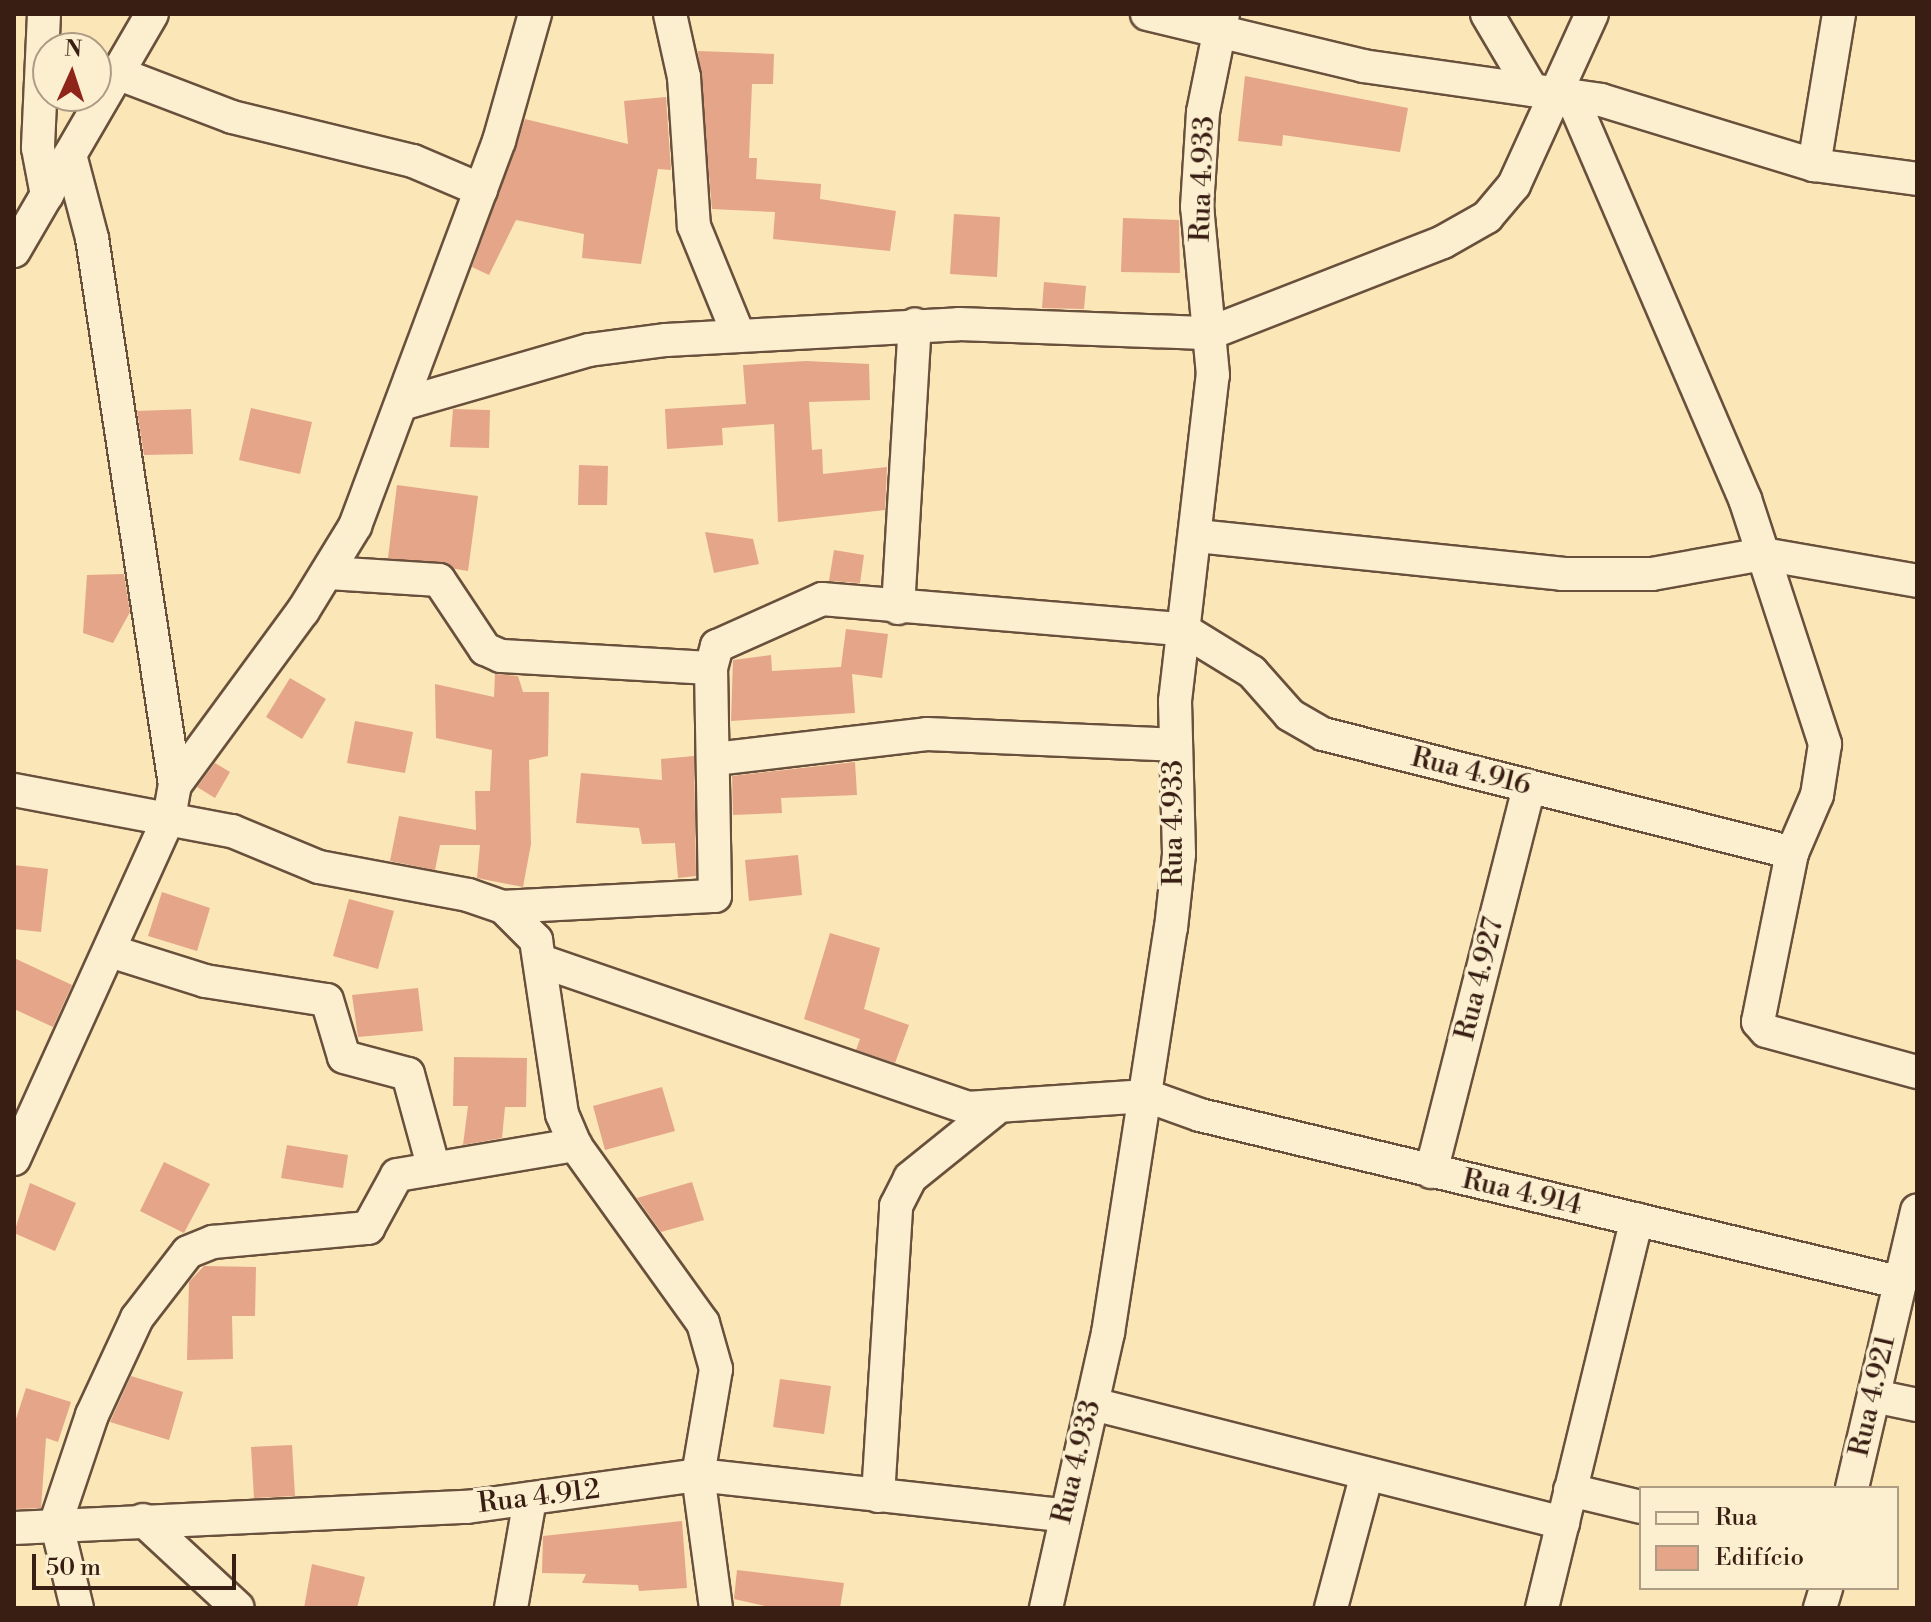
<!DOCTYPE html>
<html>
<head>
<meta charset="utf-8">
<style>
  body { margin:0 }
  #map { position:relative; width:1931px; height:1622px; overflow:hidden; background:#fae6b6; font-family:"Libre Bodoni",serif }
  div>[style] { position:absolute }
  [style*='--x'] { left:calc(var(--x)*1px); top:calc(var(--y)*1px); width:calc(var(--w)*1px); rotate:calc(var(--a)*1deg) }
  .building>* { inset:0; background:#e5a589 }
  .roads { filter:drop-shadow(2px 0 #69503c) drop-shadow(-2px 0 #69503c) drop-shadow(0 2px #69503c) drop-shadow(0 -2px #69503c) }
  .minor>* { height:32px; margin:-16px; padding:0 16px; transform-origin:16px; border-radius:16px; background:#fcefd0 }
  span { translate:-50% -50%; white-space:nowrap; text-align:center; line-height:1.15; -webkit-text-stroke:7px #fcefd0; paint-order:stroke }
  .street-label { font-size:28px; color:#391e13 }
  .frame { position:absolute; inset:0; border:16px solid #391e13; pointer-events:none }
  .legend { position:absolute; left:1639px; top:1486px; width:260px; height:104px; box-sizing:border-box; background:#fcefd0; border:2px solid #ae9b84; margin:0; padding:10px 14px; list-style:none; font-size:24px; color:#391e13 }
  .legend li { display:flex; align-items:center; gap:16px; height:40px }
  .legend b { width:40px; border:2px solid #ae9b84 }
  .north { position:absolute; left:32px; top:32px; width:80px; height:80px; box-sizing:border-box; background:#fcefd0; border:2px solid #ae9b84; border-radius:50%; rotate:3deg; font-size:22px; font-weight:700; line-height:32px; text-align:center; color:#391e13 }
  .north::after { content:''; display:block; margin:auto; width:28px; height:36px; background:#8f2418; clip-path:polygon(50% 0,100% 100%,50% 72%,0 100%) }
  .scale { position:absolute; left:32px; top:1554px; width:204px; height:36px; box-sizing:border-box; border:4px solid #391e13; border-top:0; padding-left:10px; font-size:24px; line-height:28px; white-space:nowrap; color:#391e13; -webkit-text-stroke:6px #fcefd0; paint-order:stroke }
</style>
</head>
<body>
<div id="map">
  <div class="building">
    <i style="clip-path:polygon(698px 51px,774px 54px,773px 84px,752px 84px,749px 158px,757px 158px,756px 179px,821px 184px,820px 199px,896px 211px,890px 251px,773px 239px,775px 212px,712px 209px)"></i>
    <i style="clip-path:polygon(1245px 76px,1408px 108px,1400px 152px,1283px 135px,1282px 146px,1238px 141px)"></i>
    <i style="clip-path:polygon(666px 97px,671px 170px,658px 169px,641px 264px,582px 258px,584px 234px,516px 220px,489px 275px,472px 267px,525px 119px,628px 144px,624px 101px)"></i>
    <i style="clip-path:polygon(954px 214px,1000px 217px,997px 277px,950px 274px)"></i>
    <i style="clip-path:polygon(1123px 218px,1179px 220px,1180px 273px,1121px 272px)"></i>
    <i style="clip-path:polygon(1044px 282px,1086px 286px,1084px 309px,1042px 308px)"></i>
    <i style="clip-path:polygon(806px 361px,869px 364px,870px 400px,809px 402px,812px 450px,822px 449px,823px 474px,887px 467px,885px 510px,778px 522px,774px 424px,722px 428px,723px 445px,667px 449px,665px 409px,746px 404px,743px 365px)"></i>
    <i style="clip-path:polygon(251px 408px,312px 422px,300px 474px,239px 460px)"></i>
    <i style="clip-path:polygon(191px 409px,193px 454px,144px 455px,137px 411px)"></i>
    <i style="clip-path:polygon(453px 409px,490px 410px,489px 448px,450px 447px)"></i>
    <i style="clip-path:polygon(579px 465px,608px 466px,607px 505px,578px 505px)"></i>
    <i style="clip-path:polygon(397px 485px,478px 496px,468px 571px,388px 558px)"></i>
    <i style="clip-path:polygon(705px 532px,753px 539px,759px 564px,714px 573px)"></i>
    <i style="clip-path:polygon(834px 550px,864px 555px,860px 583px,829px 581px)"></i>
    <i style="clip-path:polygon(124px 574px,130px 612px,113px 643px,83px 633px,87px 575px)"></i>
    <i style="clip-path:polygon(846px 629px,888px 634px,882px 678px,852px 674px,855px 713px,731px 721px,733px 660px,771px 655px,772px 671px,841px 667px)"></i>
    <i style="clip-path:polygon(495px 674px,518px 676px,523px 692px,549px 692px,548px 756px,529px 760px,531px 844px,523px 887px,477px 878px,480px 845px,440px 845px,435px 870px,390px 861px,399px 816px,476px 830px,475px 791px,490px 791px,492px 750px,436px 738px,435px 684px,494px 697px)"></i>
    <i style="clip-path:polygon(290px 678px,326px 699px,302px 739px,266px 717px)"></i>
    <i style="clip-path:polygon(355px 721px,413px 732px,405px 773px,347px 763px)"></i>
    <i style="clip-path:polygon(694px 756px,696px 876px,678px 878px,675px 843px,642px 844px,639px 828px,576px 823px,581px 773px,662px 780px,661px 759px)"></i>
    <i style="clip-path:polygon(855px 762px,857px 795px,781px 798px,782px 813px,733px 815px,732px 776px)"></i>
    <i style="clip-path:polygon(215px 763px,230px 772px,215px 798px,197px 787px)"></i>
    <i style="clip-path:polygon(798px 855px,802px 895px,749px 901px,745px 860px)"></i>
    <i style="clip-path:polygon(14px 865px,48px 869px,41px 932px,14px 929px)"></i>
    <i style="clip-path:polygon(162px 892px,210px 908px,197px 951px,148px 936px)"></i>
    <i style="clip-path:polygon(349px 899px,394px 911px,378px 969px,333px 956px)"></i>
    <i style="clip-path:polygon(830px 933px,880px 948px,864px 1009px,909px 1025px,895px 1063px,856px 1050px,860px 1039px,804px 1019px)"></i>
    <i style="clip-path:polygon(14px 958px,72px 985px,53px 1027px,14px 1009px)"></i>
    <i style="clip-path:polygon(418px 988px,423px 1031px,358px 1037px,352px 995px)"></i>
    <i style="clip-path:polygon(454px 1057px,527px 1058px,526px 1107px,505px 1107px,502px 1138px,463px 1145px,468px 1106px,453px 1106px)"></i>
    <i style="clip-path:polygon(662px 1087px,675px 1131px,605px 1150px,593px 1106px)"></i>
    <i style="clip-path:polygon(287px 1145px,348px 1155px,343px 1188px,281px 1178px)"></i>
    <i style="clip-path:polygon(164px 1162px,210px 1184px,184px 1233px,140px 1211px)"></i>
    <i style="clip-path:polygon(692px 1182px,704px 1220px,661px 1232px,637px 1198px)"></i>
    <i style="clip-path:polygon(30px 1183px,76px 1203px,55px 1251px,14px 1233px)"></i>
    <i style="clip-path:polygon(256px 1267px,255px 1316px,232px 1316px,233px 1359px,187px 1360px,189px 1282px,204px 1266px)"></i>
    <i style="clip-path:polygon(131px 1376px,183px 1392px,169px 1440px,110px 1422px)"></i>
    <i style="clip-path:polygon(780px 1379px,831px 1386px,824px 1434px,773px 1427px)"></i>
    <i style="clip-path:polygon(26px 1388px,71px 1402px,58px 1442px,46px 1438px,41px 1508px,14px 1509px,14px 1425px)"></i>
    <i style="clip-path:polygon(292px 1445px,295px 1496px,254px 1498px,251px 1447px)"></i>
    <i style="clip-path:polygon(682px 1521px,687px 1588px,639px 1591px,638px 1585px,582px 1583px,586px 1574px,542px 1573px,543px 1536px)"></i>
    <i style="clip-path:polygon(312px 1564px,365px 1577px,357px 1608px,304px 1608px)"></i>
    <i style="clip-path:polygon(737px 1570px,844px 1583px,840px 1608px,774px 1608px,734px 1599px)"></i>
  </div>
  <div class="roads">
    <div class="minor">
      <i style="--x:44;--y:14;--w:134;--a:92.6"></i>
      <i style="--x:38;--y:148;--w:48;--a:79.2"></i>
      <i style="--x:670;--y:14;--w:65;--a:77.5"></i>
      <i style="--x:684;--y:77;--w:149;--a:86.2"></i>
      <i style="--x:694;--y:226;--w:117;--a:67.8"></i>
      <i style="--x:1147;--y:14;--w:222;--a:13.5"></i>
      <i style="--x:1363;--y:66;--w:240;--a:8.1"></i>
      <i style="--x:1601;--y:100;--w:223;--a:17"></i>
      <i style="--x:1814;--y:165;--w:104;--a:7.7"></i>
      <i style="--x:1487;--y:14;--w:88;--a:59.4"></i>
      <i style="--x:117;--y:73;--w:123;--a:20.9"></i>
      <i style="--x:232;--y:117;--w:186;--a:13.7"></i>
      <i style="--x:413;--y:161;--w:74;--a:23.1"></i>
      <i style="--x:1571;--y:95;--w:440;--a:66.7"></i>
      <i style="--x:1745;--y:499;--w:258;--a:71.9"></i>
      <i style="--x:1825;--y:744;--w:52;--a:98.9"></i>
      <i style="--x:1817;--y:795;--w:63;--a:113.3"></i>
      <i style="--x:1792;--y:853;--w:172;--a:101.4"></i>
      <i style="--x:1758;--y:1022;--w:12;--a:48"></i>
      <i style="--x:1766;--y:1031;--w:156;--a:15.2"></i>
      <i style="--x:1814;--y:165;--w:153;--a:-80.6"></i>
      <i style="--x:14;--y:251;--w:274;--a:-59.8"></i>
      <i style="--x:402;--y:404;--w:195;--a:-16.1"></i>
      <i style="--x:589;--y:350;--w:78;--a:-7.4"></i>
      <i style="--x:666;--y:340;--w:293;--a:-3.1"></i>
      <i style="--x:959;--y:324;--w:251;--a:2.1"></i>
      <i style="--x:1210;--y:333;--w:250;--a:-21.3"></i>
      <i style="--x:1443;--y:242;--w:51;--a:-29.6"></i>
      <i style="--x:1487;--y:217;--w:42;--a:-49.8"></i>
      <i style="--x:1514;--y:185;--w:188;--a:-65.5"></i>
      <i style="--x:1197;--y:536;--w:367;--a:5.9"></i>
      <i style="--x:1562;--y:574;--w:90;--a:0"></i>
      <i style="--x:1652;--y:574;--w:113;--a:-10.2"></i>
      <i style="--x:1763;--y:554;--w:156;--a:9.9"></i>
      <i style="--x:329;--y:573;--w:110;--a:3.6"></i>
      <i style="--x:439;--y:580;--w:83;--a:56.3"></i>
      <i style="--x:485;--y:649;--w:17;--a:24"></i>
      <i style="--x:501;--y:656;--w:210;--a:3.3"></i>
      <i style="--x:898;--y:608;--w:284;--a:-86.6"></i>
      <i style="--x:715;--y:759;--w:213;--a:-6.7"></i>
      <i style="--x:927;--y:734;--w:247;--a:2.5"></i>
      <i style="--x:175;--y:785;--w:216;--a:-53.7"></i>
      <i style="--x:303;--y:611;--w:100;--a:-58.5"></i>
      <i style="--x:355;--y:526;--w:411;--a:-69.5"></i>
      <i style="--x:499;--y:141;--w:132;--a:-74.2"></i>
      <i style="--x:14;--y:790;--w:222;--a:10.7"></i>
      <i style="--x:232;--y:831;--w:94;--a:22.5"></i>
      <i style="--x:319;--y:867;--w:152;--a:10.6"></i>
      <i style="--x:468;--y:895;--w:37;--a:19"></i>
      <i style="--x:503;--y:907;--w:47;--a:45"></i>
      <i style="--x:536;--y:940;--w:176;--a:81.5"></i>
      <i style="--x:562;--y:1114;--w:34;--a:67"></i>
      <i style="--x:575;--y:1145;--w:219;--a:54.3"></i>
      <i style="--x:703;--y:1323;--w:48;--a:74.2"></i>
      <i style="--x:716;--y:1369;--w:108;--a:99.6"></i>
      <i style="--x:698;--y:1475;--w:134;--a:82.3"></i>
      <i style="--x:503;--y:907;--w:212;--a:-3"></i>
      <i style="--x:715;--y:896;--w:228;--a:-91"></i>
      <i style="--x:711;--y:668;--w:23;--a:-75"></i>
      <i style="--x:717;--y:646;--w:115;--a:-24.1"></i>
      <i style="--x:822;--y:599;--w:361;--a:4.8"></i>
      <i style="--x:1182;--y:629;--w:82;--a:31.6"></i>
      <i style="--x:1252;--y:672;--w:57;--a:48.5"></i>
      <i style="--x:1290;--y:715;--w:38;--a:30"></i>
      <i style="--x:1323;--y:734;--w:484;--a:14.2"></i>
      <i style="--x:110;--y:951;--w:100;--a:17.5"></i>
      <i style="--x:205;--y:981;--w:123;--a:8.9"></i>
      <i style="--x:327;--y:1000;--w:59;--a:73.4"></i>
      <i style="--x:344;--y:1057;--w:66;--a:14.9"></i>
      <i style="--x:408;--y:1074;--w:98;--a:74.7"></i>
      <i style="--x:544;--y:962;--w:447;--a:19"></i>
      <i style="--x:967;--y:1108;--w:180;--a:-3.8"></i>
      <i style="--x:1147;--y:1096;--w:56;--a:19.7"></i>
      <i style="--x:1200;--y:1115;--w:718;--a:13.46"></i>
      <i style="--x:14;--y:1159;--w:375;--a:-65.6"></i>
      <i style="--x:169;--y:818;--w:34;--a:-80"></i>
      <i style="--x:175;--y:785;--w:553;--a:-98.63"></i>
      <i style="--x:92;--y:238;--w:86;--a:-104.8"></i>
      <i style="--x:1431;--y:1172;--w:397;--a:-75.7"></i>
      <i style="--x:1874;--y:1396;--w:44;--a:11.8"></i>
      <i style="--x:1093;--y:1404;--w:485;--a:14.2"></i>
      <i style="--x:1852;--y:1488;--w:285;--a:-76.8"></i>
      <i style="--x:1570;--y:1490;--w:73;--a:13.5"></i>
      <i style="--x:878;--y:1496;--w:291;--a:-86.4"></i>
      <i style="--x:896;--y:1206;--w:31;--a:-63"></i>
      <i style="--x:910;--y:1178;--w:107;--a:-38.9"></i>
      <i style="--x:143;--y:1520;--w:129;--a:42.8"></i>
      <i style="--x:14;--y:1528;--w:453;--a:-2.7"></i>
      <i style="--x:467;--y:1507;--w:233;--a:-7.9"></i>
      <i style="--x:698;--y:1475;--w:367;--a:6.3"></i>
      <i style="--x:77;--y:1608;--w:89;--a:-103.7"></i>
      <i style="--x:56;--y:1522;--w:113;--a:-71.4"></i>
      <i style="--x:92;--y:1415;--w:107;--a:-65.1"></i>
      <i style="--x:137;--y:1318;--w:83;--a:-52.3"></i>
      <i style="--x:188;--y:1252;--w:27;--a:-22"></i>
      <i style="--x:213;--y:1242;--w:156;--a:-5.2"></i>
      <i style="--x:368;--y:1228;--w:60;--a:-61.3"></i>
      <i style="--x:397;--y:1175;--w:181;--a:-9.6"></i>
      <i style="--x:511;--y:1608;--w:111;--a:-80.1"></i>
      <i style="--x:1046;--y:1608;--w:282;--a:-77.3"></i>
      <i style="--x:1108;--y:1333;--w:410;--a:-81.2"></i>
      <i style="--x:1171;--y:928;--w:74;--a:-83.8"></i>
      <i style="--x:1179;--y:854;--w:153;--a:-91.5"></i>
      <i style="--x:1175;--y:701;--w:328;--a:-83.4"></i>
      <i style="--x:1213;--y:375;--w:169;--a:-95.4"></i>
      <i style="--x:1197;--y:207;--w:95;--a:-86.4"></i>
      <i style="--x:1203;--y:112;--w:100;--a:-78.5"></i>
      <i style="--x:1331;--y:1608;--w:139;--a:-75"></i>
      <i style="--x:1542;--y:1608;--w:400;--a:-76.3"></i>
      <i style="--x:1820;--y:1608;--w:21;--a:-73"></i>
    </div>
  </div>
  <div class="street-label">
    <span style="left:1203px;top:179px;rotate:-88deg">Rua 4.933</span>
    <span style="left:1471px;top:772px;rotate:14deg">Rua 4.916</span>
    <span style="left:1174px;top:823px;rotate:-90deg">Rua 4.933</span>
    <span style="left:1480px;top:979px;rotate:-76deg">Rua 4.927</span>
    <span style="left:1522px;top:1193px;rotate:13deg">Rua 4.914</span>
    <span style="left:1873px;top:1396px;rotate:-77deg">Rua 4.921</span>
    <span style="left:1077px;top:1462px;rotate:-76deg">Rua 4.933</span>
    <span style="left:539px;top:1497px;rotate:-7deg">Rua 4.912</span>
  </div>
  <div class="frame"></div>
  <ul class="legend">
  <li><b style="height:10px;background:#fcefd0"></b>Rua</li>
  <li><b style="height:22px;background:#e5a589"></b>Edifício</li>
  </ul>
  <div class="north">N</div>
  <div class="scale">50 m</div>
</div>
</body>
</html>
